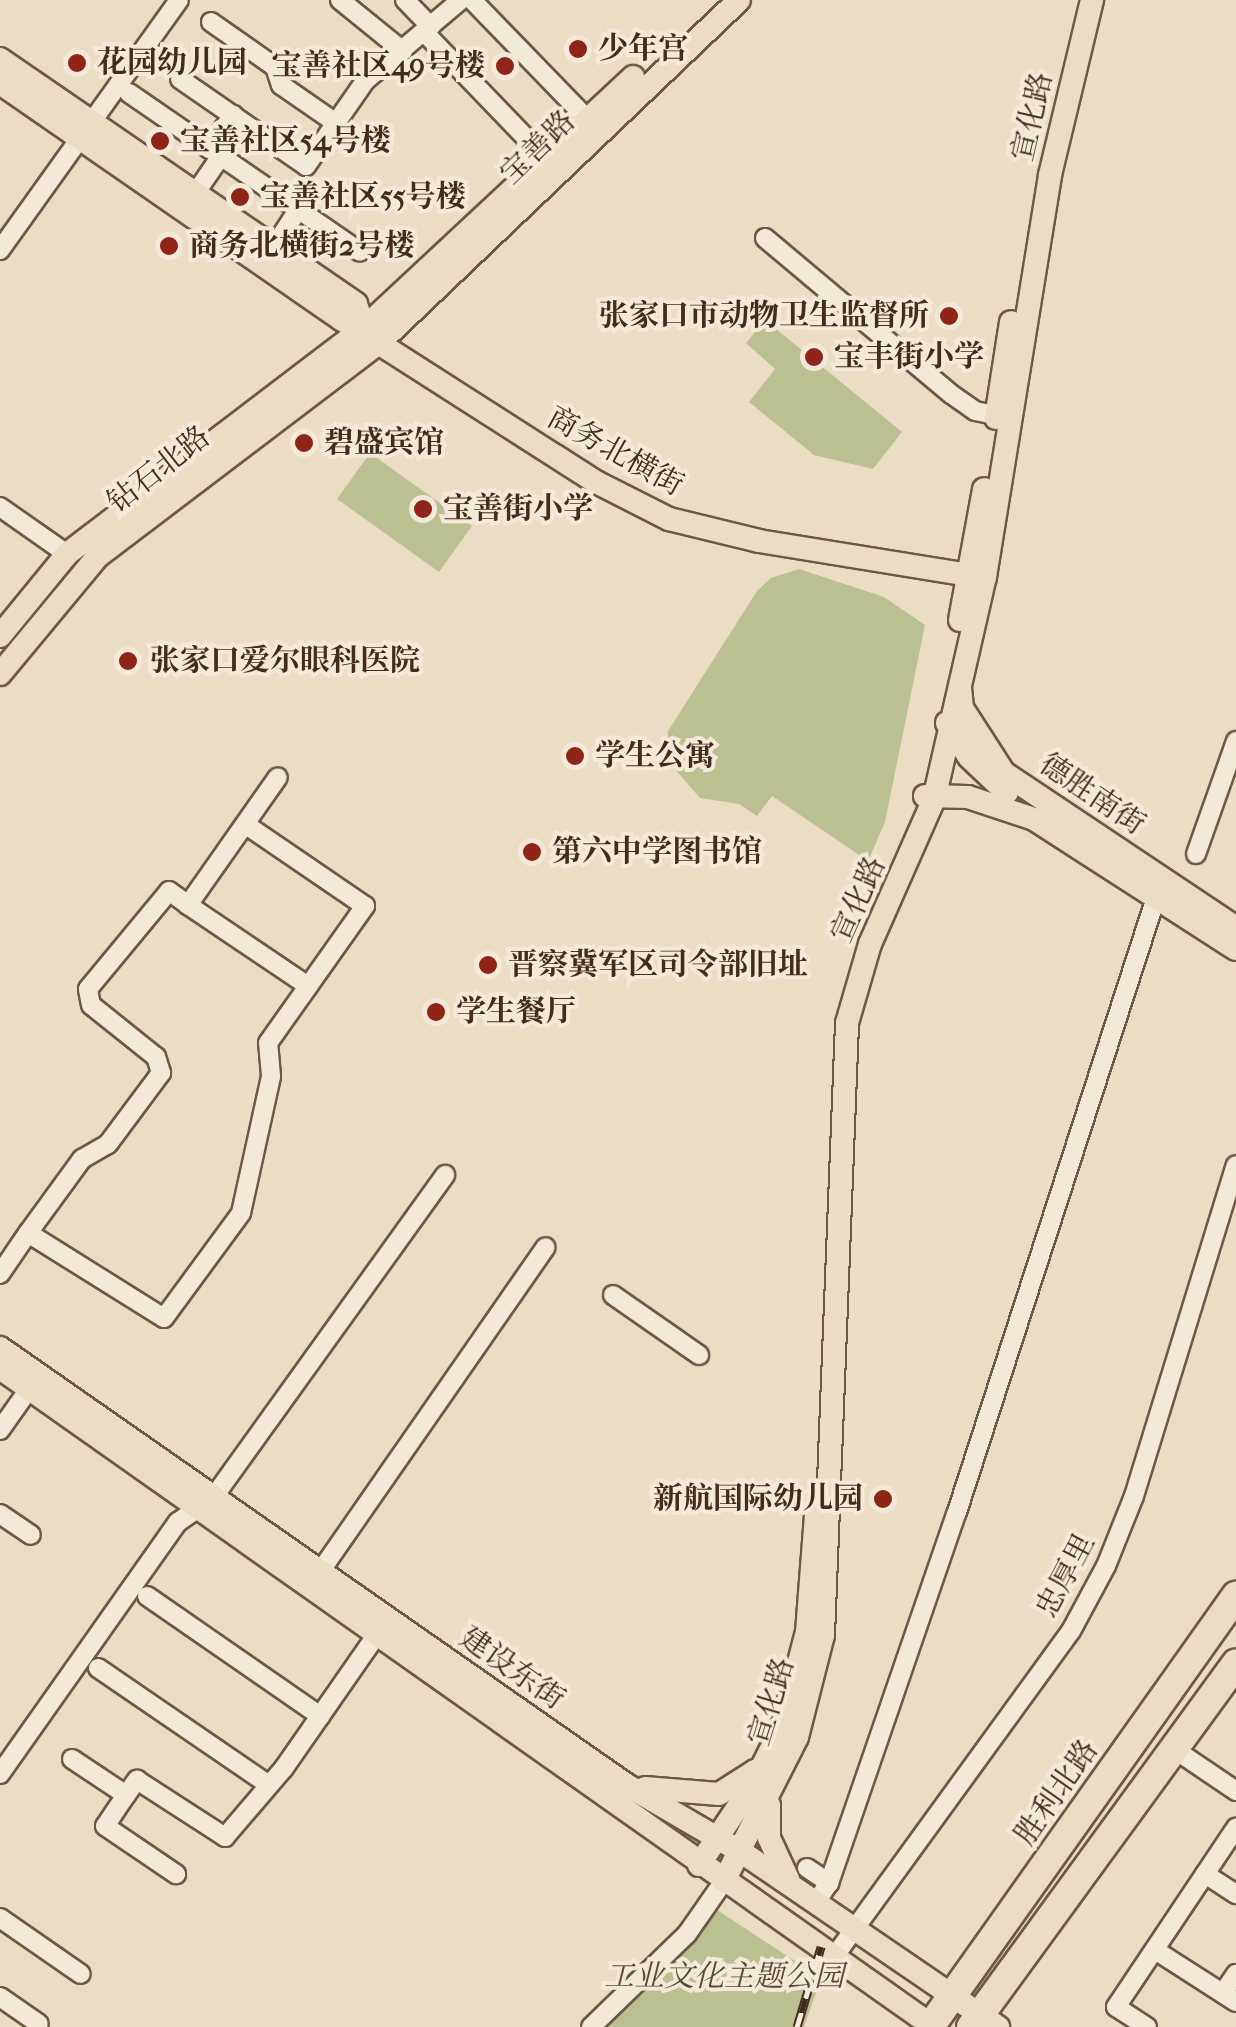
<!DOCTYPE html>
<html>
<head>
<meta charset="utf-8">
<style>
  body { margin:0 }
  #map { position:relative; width:1236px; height:2027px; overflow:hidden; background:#ebddc4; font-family:"IM FELL French Canon","Noto Serif SC",serif }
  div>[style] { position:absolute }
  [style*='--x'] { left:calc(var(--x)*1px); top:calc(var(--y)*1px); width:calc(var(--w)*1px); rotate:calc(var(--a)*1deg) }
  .green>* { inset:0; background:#bbc092 }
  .roads { filter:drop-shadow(2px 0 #6d5844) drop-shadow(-2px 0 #6d5844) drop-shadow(0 2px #6d5844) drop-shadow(0 -2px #6d5844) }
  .minor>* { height:18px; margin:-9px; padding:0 9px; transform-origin:9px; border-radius:9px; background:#f2e9d9 }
  .major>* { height:22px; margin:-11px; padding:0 11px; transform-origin:11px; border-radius:11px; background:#ebddc4 }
  .highway>* { height:28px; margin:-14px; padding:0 14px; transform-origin:14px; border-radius:14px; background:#ebddc4 }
  .rail>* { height:9px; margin-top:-4.5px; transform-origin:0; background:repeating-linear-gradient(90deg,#f2e9d9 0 15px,#432c1a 0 30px); box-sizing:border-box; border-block:2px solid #432c1a }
  .dots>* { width:28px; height:28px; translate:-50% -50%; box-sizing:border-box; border:5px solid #f2e9d9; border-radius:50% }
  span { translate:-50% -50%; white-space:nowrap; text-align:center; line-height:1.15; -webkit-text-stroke:8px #f2e9d9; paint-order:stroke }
  .poi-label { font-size:30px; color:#432c1a; font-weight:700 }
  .left { translate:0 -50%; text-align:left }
  .right { translate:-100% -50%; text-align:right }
  .street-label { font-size:30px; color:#432c1a }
  .park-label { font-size:30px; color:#5b4a32; font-style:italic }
</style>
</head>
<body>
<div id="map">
  <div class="green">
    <i style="clip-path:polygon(765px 320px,902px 432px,873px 469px,814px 455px,749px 402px,775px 369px,746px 343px)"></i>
    <i style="clip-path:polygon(370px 453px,472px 526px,439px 572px,337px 499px)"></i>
    <i style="clip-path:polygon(799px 569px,884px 597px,925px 625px,885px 822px,868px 861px,772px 796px,757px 816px,739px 804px,700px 798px,667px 760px,668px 731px,757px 591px,771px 578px)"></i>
    <i style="clip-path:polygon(717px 1910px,821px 1978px,804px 2027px,602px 2027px)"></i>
  </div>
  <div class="roads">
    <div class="minor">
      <i style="--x:340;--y:0;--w:81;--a:39"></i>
      <i style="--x:405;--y:0;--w:37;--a:46"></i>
      <i style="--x:472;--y:0;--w:180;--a:45.9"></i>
      <i style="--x:211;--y:22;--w:78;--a:35.1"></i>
      <i style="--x:275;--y:67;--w:19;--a:72"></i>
      <i style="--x:281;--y:85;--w:67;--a:34.6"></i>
      <i style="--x:425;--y:33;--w:185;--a:46.1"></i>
      <i style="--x:180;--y:79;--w:153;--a:34.6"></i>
      <i style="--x:306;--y:166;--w:103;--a:-55.2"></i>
      <i style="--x:365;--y:81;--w:126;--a:-40.2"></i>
      <i style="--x:129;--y:93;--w:280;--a:34.5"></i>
      <i style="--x:209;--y:149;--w:42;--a:-54.8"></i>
      <i style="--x:190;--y:201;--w:55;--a:-55.4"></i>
      <i style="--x:765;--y:238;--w:243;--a:40"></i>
      <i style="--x:951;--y:394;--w:29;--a:35"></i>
      <i style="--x:975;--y:411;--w:33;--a:11"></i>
      <i style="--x:0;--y:250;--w:307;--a:-54.4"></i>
      <i style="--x:268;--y:256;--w:55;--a:-56.9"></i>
      <i style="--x:0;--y:507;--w:82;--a:35"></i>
      <i style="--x:1196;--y:854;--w:120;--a:-70.5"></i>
      <i style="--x:188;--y:905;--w:145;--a:34"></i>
      <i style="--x:28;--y:1233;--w:92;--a:-53.9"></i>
      <i style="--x:82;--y:1159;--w:30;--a:-30"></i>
      <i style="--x:108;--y:1144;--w:89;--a:-53.3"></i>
      <i style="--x:161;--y:1073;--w:17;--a:-107"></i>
      <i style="--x:156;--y:1057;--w:83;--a:-141.3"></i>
      <i style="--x:91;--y:1005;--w:16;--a:-101"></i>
      <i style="--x:88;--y:989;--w:127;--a:-50.4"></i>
      <i style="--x:169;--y:891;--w:24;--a:36"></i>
      <i style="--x:188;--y:905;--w:156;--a:-54.9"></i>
      <i style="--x:0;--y:1274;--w:50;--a:-55.7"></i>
      <i style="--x:28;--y:1233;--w:160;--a:32"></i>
      <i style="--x:164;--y:1318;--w:130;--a:-53.7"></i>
      <i style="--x:241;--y:1213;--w:140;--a:-77.6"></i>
      <i style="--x:271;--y:1076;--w:33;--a:-95"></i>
      <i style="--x:268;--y:1043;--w:168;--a:-54.7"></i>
      <i style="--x:365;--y:906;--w:145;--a:-145.7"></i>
      <i style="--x:613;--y:1295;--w:105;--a:34.9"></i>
      <i style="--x:0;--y:1430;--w:59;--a:-54.7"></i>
      <i style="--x:0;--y:1514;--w:37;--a:34"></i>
      <i style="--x:315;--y:1579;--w:404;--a:-55.2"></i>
      <i style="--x:147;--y:1596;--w:211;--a:34.7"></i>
      <i style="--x:98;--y:1668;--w:207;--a:34.4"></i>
      <i style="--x:1174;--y:1749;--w:75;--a:34.1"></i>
      <i style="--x:72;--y:1759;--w:65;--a:33.7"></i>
      <i style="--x:126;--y:1795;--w:19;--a:-54"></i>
      <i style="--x:137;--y:1780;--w:105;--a:32.9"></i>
      <i style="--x:225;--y:1837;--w:91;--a:-49.5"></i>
      <i style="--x:284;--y:1768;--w:175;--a:-55.2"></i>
      <i style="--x:0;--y:1774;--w:309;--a:-54.8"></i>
      <i style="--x:178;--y:1522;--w:42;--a:-34.4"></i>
      <i style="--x:213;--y:1498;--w:398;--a:-54.3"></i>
      <i style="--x:126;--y:1795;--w:37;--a:124"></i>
      <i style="--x:105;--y:1826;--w:86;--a:34.1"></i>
      <i style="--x:807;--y:1868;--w:27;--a:34"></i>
      <i style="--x:1205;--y:1874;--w:37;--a:33"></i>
      <i style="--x:816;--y:1902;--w:23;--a:-56"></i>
      <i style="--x:829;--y:1883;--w:392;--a:-71"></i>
      <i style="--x:957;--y:1512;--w:656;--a:-72.06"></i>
      <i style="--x:0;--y:1918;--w:98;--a:34.7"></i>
      <i style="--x:1155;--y:1950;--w:96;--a:32.7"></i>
      <i style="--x:834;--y:1957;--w:403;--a:-54"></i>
      <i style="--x:1071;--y:1631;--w:74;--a:-61.7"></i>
      <i style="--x:1106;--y:1566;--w:75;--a:-68.2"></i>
      <i style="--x:1134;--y:1496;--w:346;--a:-72.9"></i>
      <i style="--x:1223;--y:1993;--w:23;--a:-56"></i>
      <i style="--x:0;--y:1997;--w:47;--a:34.7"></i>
      <i style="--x:591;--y:2027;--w:134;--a:-44.1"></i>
      <i style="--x:687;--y:1934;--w:65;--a:-55.1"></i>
      <i style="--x:1147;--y:2027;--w:37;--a:-147"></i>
      <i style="--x:1116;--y:2007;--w:216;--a:-56.2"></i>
    </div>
    <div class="major">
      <i style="--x:0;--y:59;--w:432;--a:34.5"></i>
      <i style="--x:356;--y:304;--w:25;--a:72"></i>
      <i style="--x:0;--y:83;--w:415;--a:34.7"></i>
      <i style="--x:341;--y:319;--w:303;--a:32.6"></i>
      <i style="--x:596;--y:482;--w:82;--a:26.9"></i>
      <i style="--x:669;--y:519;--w:93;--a:13.7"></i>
      <i style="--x:759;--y:541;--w:226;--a:9.2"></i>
      <i style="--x:996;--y:418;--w:97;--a:-81.1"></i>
      <i style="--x:960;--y:620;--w:133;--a:-79.6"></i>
      <i style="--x:0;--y:636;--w:106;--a:-50.7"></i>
      <i style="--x:67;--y:554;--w:373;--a:-37.3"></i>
      <i style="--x:364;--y:328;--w:368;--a:-43"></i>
      <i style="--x:0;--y:674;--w:153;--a:-50.3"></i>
      <i style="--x:98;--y:556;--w:355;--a:-37.2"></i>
      <i style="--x:381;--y:341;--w:494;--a:-43.6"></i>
      <i style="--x:960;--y:688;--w:20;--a:84"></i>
      <i style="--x:962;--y:708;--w:77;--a:57.1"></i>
      <i style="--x:1004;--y:773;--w:279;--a:33.7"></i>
      <i style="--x:947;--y:723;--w:40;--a:57.1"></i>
      <i style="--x:969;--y:757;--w:52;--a:43.5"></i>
      <i style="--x:925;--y:796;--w:43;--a:1.3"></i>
      <i style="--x:968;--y:797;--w:70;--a:18.4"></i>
      <i style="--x:1034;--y:819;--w:240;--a:32.8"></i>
      <i style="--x:0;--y:1348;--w:762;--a:34.9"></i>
      <i style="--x:625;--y:1784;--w:137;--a:30.3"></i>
      <i style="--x:743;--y:1853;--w:309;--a:34.3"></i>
      <i style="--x:0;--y:1368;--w:1143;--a:35.21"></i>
      <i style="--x:645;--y:1788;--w:74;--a:4.6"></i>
      <i style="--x:719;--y:1794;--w:43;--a:-32.6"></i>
      <i style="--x:769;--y:1805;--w:33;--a:90"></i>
      <i style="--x:769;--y:1838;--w:45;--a:65.1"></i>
      <i style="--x:699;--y:1865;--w:99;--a:-56.1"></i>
      <i style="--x:754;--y:1783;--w:63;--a:-63.4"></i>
      <i style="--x:782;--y:1727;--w:98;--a:-75.3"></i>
      <i style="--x:807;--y:1632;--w:117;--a:-85.6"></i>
      <i style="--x:724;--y:1881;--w:161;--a:-63.1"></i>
      <i style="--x:797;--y:1737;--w:105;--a:-75.7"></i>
      <i style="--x:823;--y:1635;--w:612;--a:-87.75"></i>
      <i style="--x:847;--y:1023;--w:82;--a:-73.8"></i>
      <i style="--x:870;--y:944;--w:158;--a:-66.2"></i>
      <i style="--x:934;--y:799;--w:228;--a:-77.1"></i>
      <i style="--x:985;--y:577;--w:407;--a:-80.8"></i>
      <i style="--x:1050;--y:175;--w:180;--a:-76.5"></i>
    </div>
    <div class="highway">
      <i style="--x:930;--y:2027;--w:529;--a:-54.63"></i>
      <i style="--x:971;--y:2027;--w:450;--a:-53.9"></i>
    </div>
  </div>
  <div class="rail">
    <i style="--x:797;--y:2027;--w:84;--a:-73.3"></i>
  </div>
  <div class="dots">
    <i style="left:578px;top:49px;background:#8f2418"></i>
    <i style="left:77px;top:63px;background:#8f2418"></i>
    <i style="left:505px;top:66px;background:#8f2418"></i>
    <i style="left:160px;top:141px;background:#8f2418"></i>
    <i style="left:240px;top:197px;background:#8f2418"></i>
    <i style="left:169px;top:246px;background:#8f2418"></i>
    <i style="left:949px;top:316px;background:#8f2418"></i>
    <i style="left:814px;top:357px;background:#8f2418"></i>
    <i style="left:304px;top:443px;background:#8f2418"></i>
    <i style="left:423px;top:509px;background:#8f2418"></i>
    <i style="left:128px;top:661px;background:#8f2418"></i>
    <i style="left:575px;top:756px;background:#8f2418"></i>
    <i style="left:532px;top:852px;background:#8f2418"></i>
    <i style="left:488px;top:965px;background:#8f2418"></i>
    <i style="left:436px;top:1012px;background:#8f2418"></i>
    <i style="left:883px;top:1499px;background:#8f2418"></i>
  </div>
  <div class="poi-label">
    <span class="left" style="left:598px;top:49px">少年宫</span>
    <span class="left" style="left:97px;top:63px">花园幼儿园</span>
    <span class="right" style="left:485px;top:66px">宝善社区49号楼</span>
    <span class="left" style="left:180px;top:141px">宝善社区54号楼</span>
    <span class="left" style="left:260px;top:197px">宝善社区55号楼</span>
    <span class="left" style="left:189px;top:246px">商务北横街2号楼</span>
    <span class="right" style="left:929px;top:316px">张家口市动物卫生监督所</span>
    <span class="left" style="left:834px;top:357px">宝丰街小学</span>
    <span class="left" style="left:324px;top:443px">碧盛宾馆</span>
    <span class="left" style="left:443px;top:509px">宝善街小学</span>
    <span class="left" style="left:150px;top:661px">张家口爱尔眼科医院</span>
    <span class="left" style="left:595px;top:756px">学生公寓</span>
    <span class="left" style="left:552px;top:852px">第六中学图书馆</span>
    <span class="left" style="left:508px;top:965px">晋察冀军区司令部旧址</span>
    <span class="left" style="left:456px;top:1012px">学生餐厅</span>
    <span class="right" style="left:863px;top:1499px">新航国际幼儿园</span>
  </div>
  <div class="street-label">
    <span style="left:1033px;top:117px;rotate:-77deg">宣化路</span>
    <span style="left:538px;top:148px;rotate:-44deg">宝善路</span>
    <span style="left:615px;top:452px;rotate:29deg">商务北横街</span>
    <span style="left:159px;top:470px;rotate:-38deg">钻石北路</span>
    <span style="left:1092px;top:795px;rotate:34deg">德胜南街</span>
    <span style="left:859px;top:900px;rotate:-66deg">宣化路</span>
    <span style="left:1066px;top:1576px;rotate:-62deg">忠厚里</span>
    <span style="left:512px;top:1669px;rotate:35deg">建设东街</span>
    <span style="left:772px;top:1702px;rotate:-73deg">宣化路</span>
    <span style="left:1057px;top:1793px;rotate:-55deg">胜利北路</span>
  </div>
  <div class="park-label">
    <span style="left:724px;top:1977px">工业文化主题公园</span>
  </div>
</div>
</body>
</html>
